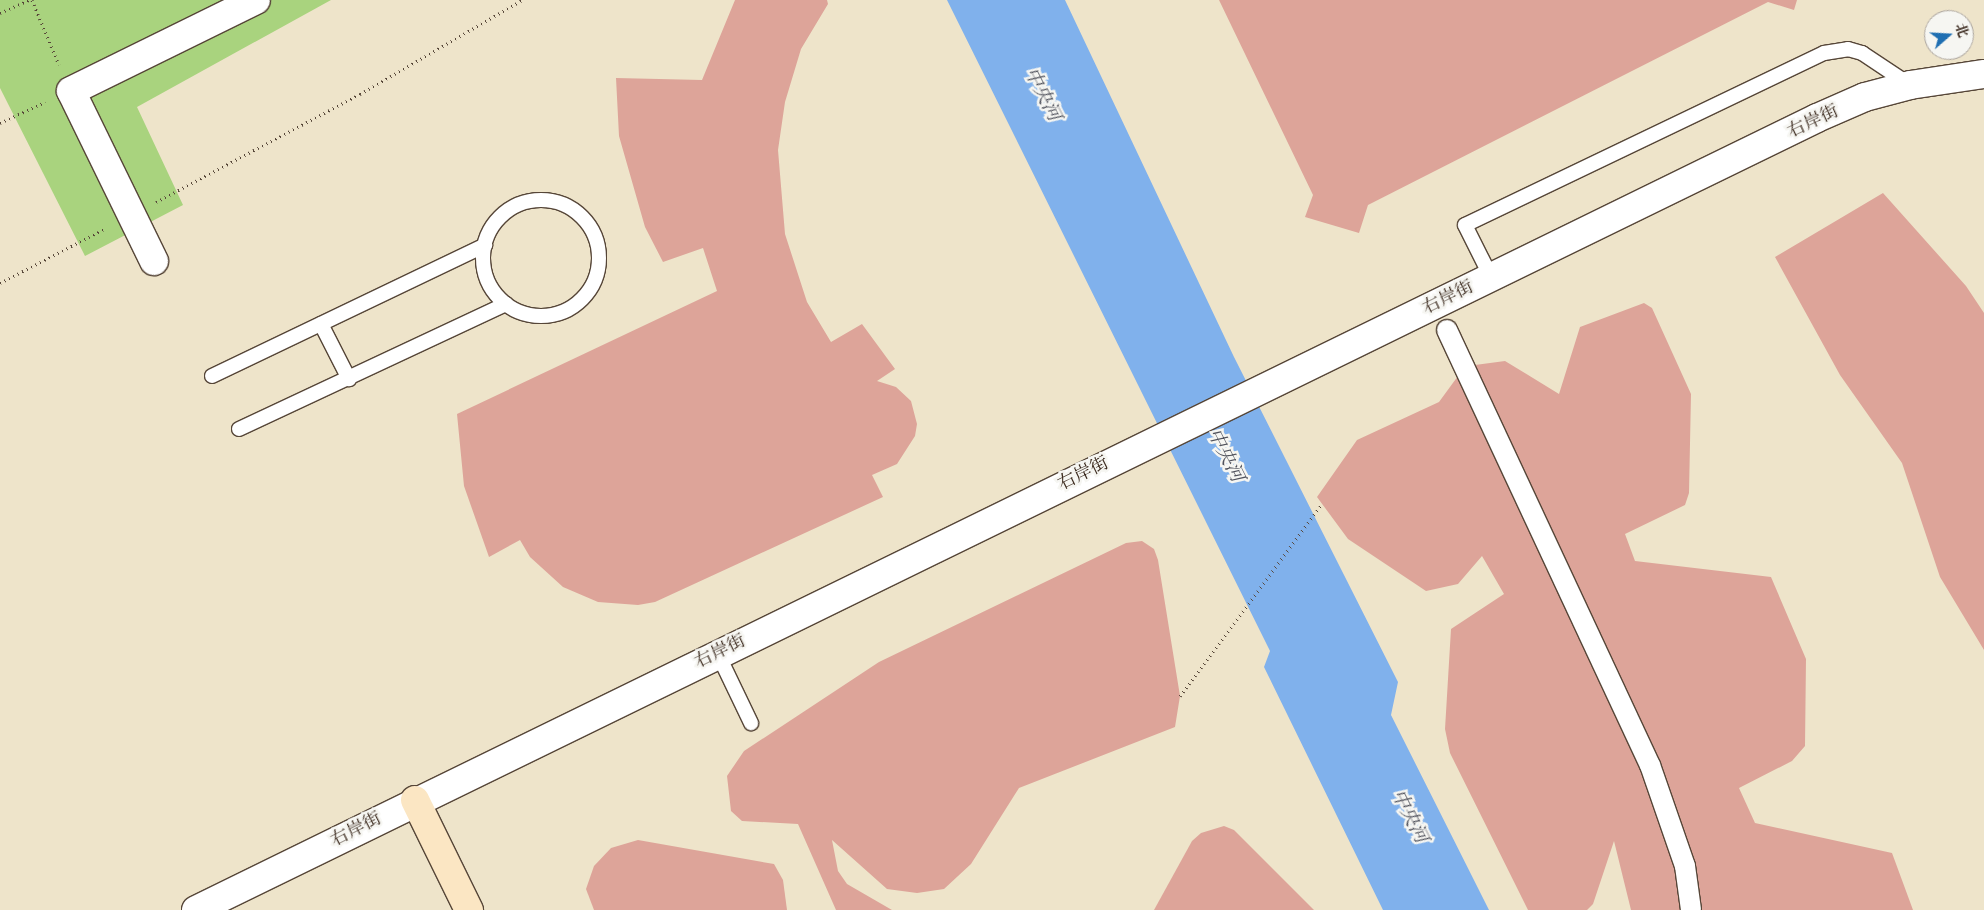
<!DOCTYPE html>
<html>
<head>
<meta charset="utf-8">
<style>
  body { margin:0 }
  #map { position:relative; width:1984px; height:910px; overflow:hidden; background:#eee4ca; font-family:"Libre Caslon Text","Noto Serif SC",serif }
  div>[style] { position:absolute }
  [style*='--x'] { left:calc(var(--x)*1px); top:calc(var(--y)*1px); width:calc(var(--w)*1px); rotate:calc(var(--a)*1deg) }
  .green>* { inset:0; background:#a9d37e }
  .water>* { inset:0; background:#80b1ec }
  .building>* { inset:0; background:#dda499 }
  .path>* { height:3px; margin-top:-1.5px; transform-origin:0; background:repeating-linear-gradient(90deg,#564638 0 1px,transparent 0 5px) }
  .roads { filter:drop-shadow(1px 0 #564638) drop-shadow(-1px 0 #564638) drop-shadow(0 1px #564638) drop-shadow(0 -1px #564638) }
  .service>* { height:14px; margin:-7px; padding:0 7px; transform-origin:7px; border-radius:7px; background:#fff }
  .service>.ring { margin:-7px; padding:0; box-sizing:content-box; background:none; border:14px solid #fff; border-radius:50% }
  .pedestrian>* { height:20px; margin:-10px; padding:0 10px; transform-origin:10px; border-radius:10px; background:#fff }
  .minor>* { height:28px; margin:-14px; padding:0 14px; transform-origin:14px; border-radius:14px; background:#fff }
  .tertiary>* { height:28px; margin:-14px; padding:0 14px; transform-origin:14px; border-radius:14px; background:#fff }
  .secondary>* { height:28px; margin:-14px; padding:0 14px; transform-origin:14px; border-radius:14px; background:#fbe6c3 }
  span { translate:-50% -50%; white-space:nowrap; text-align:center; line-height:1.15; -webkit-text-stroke:5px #f6f6f2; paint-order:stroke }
  .street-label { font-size:18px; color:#3b2a1e }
  .water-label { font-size:19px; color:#50525c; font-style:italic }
  .north { position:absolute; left:1924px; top:10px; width:50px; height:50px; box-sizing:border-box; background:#f6f6f2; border:1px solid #aba49d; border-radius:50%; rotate:71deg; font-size:14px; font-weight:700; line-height:20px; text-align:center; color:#3b2a1e }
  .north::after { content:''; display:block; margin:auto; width:18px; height:22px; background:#1f6fb2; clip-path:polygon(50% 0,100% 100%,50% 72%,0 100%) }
</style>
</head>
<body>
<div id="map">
  <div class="green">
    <i style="clip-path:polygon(0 0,331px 0,137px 107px,183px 205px,85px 256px,0 88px)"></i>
  </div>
  <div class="water">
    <i style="clip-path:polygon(947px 0,1065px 0,1234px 357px,1398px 682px,1391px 715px,1489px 910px,1383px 910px,1264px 667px,1270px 651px)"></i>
  </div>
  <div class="building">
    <i style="clip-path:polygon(735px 0,827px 0,828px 4px,801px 49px,785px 102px,778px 150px,785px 234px,807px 302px,831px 342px,862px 324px,895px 369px,877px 381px,896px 387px,911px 401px,917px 424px,915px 436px,897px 464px,872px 475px,883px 497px,655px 602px,638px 605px,598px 602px,563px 587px,530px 557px,520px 540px,489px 557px,464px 486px,457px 414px,717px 291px,703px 248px,663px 262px,645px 227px,619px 136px,616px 78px,702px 80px)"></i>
    <i style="clip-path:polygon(1219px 0,1797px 0,1794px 10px,1768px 2px,1368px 205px,1359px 233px,1305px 217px,1313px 195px)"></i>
    <i style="clip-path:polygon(1883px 193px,1966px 286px,1984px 313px,1984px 650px,1940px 577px,1902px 463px,1840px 375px,1775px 257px)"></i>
    <i style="clip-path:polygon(1644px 303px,1652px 308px,1691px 394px,1689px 493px,1685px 505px,1625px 534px,1635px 561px,1771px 577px,1806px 659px,1805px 746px,1792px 761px,1739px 788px,1755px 823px,1892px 853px,1913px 910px,1631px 910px,1614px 841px,1593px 904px,1587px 910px,1528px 910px,1450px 753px,1445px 729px,1451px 629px,1504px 594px,1482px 556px,1458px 584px,1426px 591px,1348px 539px,1317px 497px,1357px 440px,1439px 402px,1458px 376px,1475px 365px,1505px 361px,1559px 394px,1580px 327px)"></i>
    <i style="clip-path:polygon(1142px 541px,1154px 549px,1158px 560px,1180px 696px,1175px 727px,1019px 788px,971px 864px,944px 889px,917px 893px,887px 889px,832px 840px,838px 871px,847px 884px,892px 910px,836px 910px,798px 824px,742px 821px,731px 811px,727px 776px,744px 751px,879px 662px,1126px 543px)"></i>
    <i style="clip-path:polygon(1224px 826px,1234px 830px,1314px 910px,1154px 910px,1192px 841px,1201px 833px)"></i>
    <i style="clip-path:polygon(638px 840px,774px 864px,783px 880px,787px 910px,594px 910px,586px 889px,594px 866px,611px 848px)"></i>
  </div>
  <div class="path">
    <i style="--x:32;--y:0;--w:70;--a:67.4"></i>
    <i style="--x:0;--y:13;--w:32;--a:-24"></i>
    <i style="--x:0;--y:123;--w:50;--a:-25"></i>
    <i style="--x:156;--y:202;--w:231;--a:-27.9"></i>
    <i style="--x:360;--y:94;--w:187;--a:-30.1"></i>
    <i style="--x:0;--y:283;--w:119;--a:-27.4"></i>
    <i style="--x:1180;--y:696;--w:239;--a:-53.5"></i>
  </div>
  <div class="roads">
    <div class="service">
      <i class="ring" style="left:483px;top:200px;width:102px;height:102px"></i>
      <i style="--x:1491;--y:277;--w:58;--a:-116.6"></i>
      <i style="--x:1465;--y:225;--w:398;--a:-25.6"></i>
      <i style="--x:1824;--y:53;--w:24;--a:-9"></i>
      <i style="--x:1848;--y:49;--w:15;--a:16"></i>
      <i style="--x:1862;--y:53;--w:58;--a:33.7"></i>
      <i style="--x:321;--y:324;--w:62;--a:63"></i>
      <i style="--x:212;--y:376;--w:303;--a:-25.6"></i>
      <i style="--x:239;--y:429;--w:295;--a:-25.1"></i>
      <i style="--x:717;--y:652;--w:79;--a:64.4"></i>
    </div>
    <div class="pedestrian">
      <i style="--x:1447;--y:330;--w:480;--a:65"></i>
      <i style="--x:1650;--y:765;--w:107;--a:70.9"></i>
      <i style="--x:1685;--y:866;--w:44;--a:82.2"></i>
    </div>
    <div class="minor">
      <i style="--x:154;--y:261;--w:189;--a:-116"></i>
      <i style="--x:71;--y:91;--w:206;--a:-26.2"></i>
    </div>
    <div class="tertiary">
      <i style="--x:196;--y:910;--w:1804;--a:-26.04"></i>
      <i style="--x:1817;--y:118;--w:52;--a:-23.6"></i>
      <i style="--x:1865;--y:97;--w:47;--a:-14.9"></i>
      <i style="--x:1910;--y:85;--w:75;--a:-8.5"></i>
    </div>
    <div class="secondary">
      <i style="--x:415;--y:800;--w:123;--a:63.9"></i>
    </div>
  </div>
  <div class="street-label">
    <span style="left:1813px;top:121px;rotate:-25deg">右岸街</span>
    <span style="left:1448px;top:297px;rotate:-26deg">右岸街</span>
    <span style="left:1083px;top:473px;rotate:-26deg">右岸街</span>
    <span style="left:720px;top:651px;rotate:-26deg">右岸街</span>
    <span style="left:356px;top:829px;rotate:-27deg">右岸街</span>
  </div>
  <div class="water-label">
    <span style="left:1043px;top:94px;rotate:63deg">中央河</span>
    <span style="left:1226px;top:455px;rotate:63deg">中央河</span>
    <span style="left:1410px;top:816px;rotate:63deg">中央河</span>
  </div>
  <div class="north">北</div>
</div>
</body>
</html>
